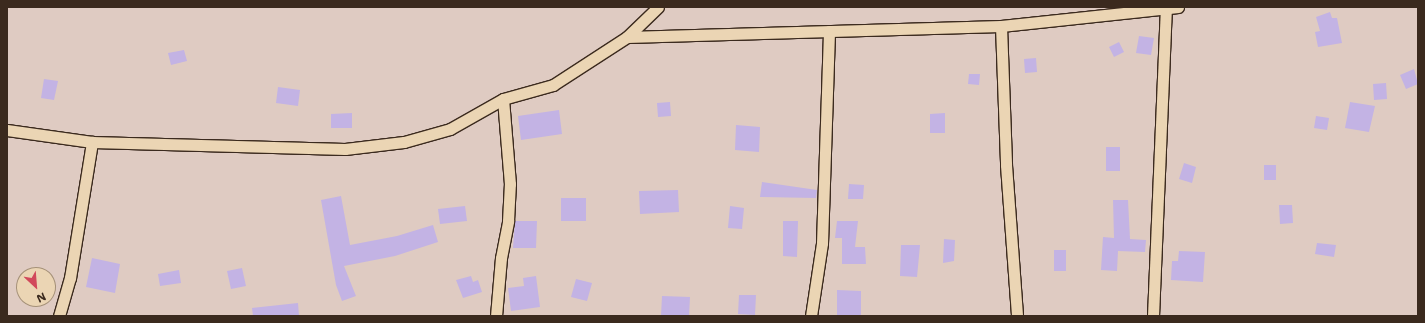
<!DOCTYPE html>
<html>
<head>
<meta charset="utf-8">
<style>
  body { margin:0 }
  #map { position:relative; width:1425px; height:323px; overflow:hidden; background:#dfcbc2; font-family:"Shantell Sans",sans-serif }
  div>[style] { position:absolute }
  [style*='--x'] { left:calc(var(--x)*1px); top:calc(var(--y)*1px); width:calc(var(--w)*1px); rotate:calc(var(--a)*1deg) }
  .building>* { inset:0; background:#c3b3e4 }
  .roads { filter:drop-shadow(1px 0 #3b2a1e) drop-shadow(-1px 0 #3b2a1e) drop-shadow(0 1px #3b2a1e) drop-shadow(0 -1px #3b2a1e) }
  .street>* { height:11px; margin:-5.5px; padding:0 5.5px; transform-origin:5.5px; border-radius:5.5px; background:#ebd5b4 }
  span { translate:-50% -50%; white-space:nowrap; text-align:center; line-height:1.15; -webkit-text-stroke:4px #ebd5b4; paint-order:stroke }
  .frame { position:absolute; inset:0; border:8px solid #3b2a1e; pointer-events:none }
  .north { position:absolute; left:16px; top:267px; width:40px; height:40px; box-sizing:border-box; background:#ebd5b4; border:1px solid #a59178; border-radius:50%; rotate:154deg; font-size:11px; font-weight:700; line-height:16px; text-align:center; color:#3b2a1e }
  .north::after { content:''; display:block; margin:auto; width:14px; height:18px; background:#d1495b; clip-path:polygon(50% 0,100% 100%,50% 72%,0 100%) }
</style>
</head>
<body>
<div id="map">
  <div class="building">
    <i style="clip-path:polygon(1330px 12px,1332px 18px,1337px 18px,1342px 43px,1318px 47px,1315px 32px,1320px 31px,1316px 17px)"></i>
    <i style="clip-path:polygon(1139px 36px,1154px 38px,1151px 55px,1136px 53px)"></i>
    <i style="clip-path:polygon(1119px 42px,1124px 52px,1114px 57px,1109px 47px)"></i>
    <i style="clip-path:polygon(184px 50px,187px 61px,171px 65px,168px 53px)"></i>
    <i style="clip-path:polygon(1036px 58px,1037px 72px,1025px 73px,1024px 59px)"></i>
    <i style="clip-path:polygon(1414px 69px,1418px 84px,1406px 89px,1400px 75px)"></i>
    <i style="clip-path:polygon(969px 74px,980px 74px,979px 85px,968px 84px)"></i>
    <i style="clip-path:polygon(44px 79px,58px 81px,54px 100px,41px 98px)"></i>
    <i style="clip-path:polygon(1386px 83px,1387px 99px,1374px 100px,1373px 84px)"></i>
    <i style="clip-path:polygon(278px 87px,300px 90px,298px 106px,276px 103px)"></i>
    <i style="clip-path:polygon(670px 102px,671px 116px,658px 117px,657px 103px)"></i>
    <i style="clip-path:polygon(1350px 102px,1375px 106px,1369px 132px,1345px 128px)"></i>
    <i style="clip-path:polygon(559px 110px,562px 134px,521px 140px,518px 116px)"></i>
    <i style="clip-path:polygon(352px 113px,352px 128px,331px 128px,331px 114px)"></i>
    <i style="clip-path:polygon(945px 113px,945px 133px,930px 133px,930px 114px)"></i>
    <i style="clip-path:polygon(1316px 116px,1329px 118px,1327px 130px,1314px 128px)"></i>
    <i style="clip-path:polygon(736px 125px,760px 127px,759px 152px,735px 150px)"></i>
    <i style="clip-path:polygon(1106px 147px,1120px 147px,1120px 171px,1106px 171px)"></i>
    <i style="clip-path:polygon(1184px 163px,1196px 167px,1192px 183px,1179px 179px)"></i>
    <i style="clip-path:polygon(1264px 165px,1276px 165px,1276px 180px,1264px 180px)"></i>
    <i style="clip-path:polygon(762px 182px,817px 190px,816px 198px,760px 197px)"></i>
    <i style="clip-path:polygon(849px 184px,864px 185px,863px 199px,848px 199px)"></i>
    <i style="clip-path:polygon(678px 190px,679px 212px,640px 214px,639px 191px)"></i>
    <i style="clip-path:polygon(341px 196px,350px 245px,397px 236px,433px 225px,438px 242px,395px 256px,344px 266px,356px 296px,342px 301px,336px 285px,321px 200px)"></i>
    <i style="clip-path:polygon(561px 198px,586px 198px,586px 221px,561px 221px)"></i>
    <i style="clip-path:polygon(1113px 200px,1128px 200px,1130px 239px,1146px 240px,1145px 252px,1118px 251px,1117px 271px,1101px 270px,1103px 237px,1114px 238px)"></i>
    <i style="clip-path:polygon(1279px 205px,1292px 205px,1293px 223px,1280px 224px)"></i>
    <i style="clip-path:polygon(465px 206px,467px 221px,440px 224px,438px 209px)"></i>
    <i style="clip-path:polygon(730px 206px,744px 208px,742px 229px,728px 228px)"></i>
    <i style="clip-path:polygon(515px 221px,537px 221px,536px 248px,513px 248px)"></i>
    <i style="clip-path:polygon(783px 221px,798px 221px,797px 257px,783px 256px)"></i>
    <i style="clip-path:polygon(837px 221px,858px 221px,855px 247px,865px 247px,866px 264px,842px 264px,842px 238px,835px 238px)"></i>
    <i style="clip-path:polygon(944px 239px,955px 240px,954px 261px,943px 263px)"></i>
    <i style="clip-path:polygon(1317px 243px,1336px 245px,1334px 257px,1315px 254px)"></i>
    <i style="clip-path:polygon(901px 245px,920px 245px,917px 277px,900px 276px)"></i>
    <i style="clip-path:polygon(1054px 250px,1066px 250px,1066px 271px,1054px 271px)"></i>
    <i style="clip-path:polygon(1179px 251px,1205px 252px,1203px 282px,1171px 280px,1172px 261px,1178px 261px)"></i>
    <i style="clip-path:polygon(92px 258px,120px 264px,115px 293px,86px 287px)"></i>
    <i style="clip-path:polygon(242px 268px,246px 286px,231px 289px,227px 271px)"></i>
    <i style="clip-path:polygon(179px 270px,181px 283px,160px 286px,158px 274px)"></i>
    <i style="clip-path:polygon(471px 276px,473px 282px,478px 280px,482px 292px,463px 298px,456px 280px)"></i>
    <i style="clip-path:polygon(536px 276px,540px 307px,511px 311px,508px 288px,524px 286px,523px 278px)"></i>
    <i style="clip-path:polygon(576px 279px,592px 283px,587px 301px,571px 297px)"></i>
    <i style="clip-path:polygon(837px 290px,861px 291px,861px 316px,837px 316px)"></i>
    <i style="clip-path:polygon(739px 295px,756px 295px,755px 315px,738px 314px)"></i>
    <i style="clip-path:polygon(662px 296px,690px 297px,689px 316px,661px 316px)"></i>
    <i style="clip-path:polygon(298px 303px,299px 316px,253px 316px,252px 308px)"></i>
  </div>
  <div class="roads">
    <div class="street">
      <i style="--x:1001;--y:26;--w:139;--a:87.9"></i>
      <i style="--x:1006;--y:165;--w:151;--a:85.8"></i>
      <i style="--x:627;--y:37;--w:374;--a:-1.7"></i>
      <i style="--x:1001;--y:26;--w:178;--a:-6.1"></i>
      <i style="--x:7;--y:130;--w:86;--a:8"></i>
      <i style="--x:92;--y:142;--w:253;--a:1.6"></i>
      <i style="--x:345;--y:149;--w:59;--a:-6.8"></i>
      <i style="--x:404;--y:142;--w:48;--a:-15.8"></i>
      <i style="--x:450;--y:129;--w:61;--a:-29.5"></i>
      <i style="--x:503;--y:99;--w:52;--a:-15.6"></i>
      <i style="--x:553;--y:85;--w:88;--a:-33"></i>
      <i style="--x:627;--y:37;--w:43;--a:-44.1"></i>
      <i style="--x:59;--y:316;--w:40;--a:-74"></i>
      <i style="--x:70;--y:278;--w:138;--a:-80.8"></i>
      <i style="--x:496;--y:316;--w:58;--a:-85.1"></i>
      <i style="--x:501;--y:258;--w:38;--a:-79"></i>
      <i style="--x:508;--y:221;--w:37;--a:-87"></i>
      <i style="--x:510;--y:184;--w:85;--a:-94.7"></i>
      <i style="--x:811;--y:316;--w:74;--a:-81.4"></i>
      <i style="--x:822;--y:243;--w:212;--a:-88.1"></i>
      <i style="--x:1153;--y:316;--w:307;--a:-87.6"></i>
    </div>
  </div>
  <div class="frame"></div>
  <div class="north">N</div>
</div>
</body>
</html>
